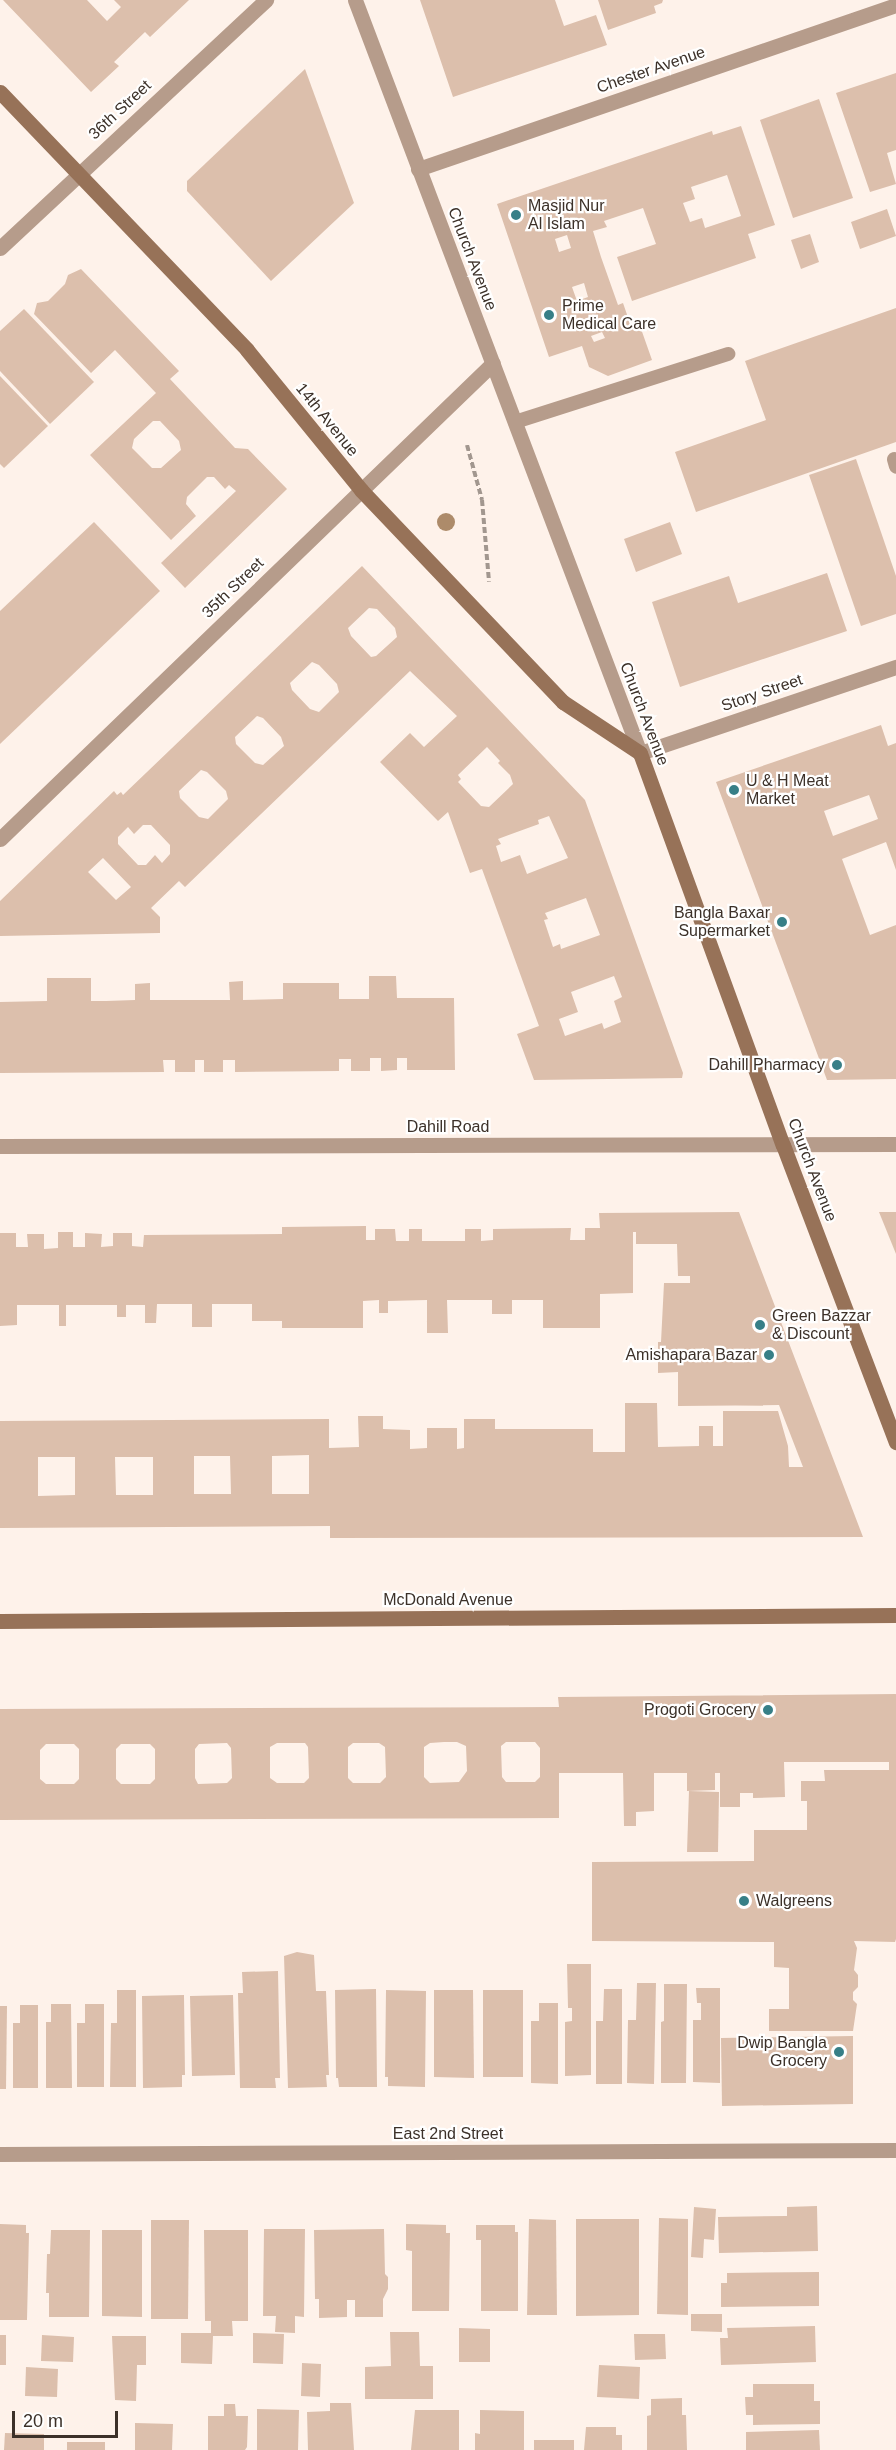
<!DOCTYPE html>
<html>
<head>
<meta charset="utf-8">
<style>
  body { margin:0 }
  #map { position:relative; width:896px; height:2450px; overflow:hidden; background:#fef2ea; font-family:Helvetica,sans-serif }
  div>[style] { position:absolute }
  [style*='--x'] { left:calc(var(--x)*1px); top:calc(var(--y)*1px); width:calc(var(--w)*1px); rotate:calc(var(--a)*1deg) }
  .building>* { inset:0; background:#dcbfac }
  .path>* { height:4px; margin-top:-2px; transform-origin:0; background:repeating-linear-gradient(90deg,#a2978f 0 6px,transparent 0 9px) }
  .service>* { height:14px; margin:-7px; padding:0 7px; transform-origin:7px; border-radius:7px; background:#b69c8b }
  .minor>* { height:15px; margin:-7.5px; padding:0 7.5px; transform-origin:7.5px; border-radius:7.5px; background:#b69c8b }
  .tertiary>* { height:15px; margin:-7.5px; padding:0 7.5px; transform-origin:7.5px; border-radius:7.5px; background:#b69c8b }
  .secondary>* { height:15px; margin:-7.5px; padding:0 7.5px; transform-origin:7.5px; border-radius:7.5px; background:#977258 }
  .trees>* { width:18px; height:18px; margin:-9px; border-radius:50%; background:#ad8b6a }
  .dots>* { width:16px; height:16px; translate:-50% -50%; box-sizing:border-box; border:3px solid #fff; border-radius:50% }
  span { translate:-50% -50%; white-space:nowrap; text-align:center; line-height:1.15; -webkit-text-stroke:4.5px #fff; paint-order:stroke }
  .street-label { font-size:16px; color:#3c3129 }
  .poi-label { font-size:16px; color:#3c3129 }
  .left { translate:0 -50%; text-align:left }
  .right { translate:-100% -50%; text-align:right }
  .scale { position:absolute; left:12px; top:2411px; width:106px; height:27px; box-sizing:border-box; border:3px solid #3c3129; border-top:0; padding-left:8px; font-size:18px; line-height:21px; white-space:nowrap; color:#3c3129; -webkit-text-stroke:4px #fff; paint-order:stroke }
</style>
</head>
<body>
<div id="map">
  <div class="building">
    <i style="clip-path:polygon(3px 0,87px 0,107px 21px,121px 7px,114px 0,189px 0,150px 37px,145px 32px,114px 62px,119px 66px,91px 92px)"></i>
    <i style="clip-path:polygon(420px 0,555px 0,564px 26px,596px 15px,607px 45px,453px 97px)"></i>
    <i style="clip-path:polygon(598px 0,663px 0,662px 3px,654px 6px,656px 13px,608px 30px)"></i>
    <i style="clip-path:polygon(305px 69px,354px 203px,271px 281px,187px 191px,187px 181px)"></i>
    <i style="clip-path:polygon(896px 73px,896px 150px,887px 153px,896px 184px,870px 192px,836px 93px)"></i>
    <i style="clip-path:polygon(819px 99px,853px 198px,793px 218px,760px 120px)"></i>
    <i style="clip-path:polygon(evenodd,741px 126px,775px 225px,748px 234px,756px 258px,632px 301px,617px 257px,656px 244px,643px 208px,604px 221px,607px 227px,593px 231px,601px 257px,618px 305px,623px 303px,632px 329px,640px 326px,652px 360px,608px 376px,589px 367px,582px 346px,549px 357px,497px 204px,712px 131px,713px 135px,741px 126px,727px 175px,741px 216px,705px 228px,702px 218px,690px 222px,683px 203px,695px 199px,691px 187px,727px 175px,741px 126px,567px 235px,571px 248px,559px 252px,555px 239px,567px 235px,741px 126px,584px 283px,588px 297px,577px 301px,572px 287px,584px 283px,741px 126px,602px 332px,605px 338px,594px 342px,591px 336px,602px 332px)"></i>
    <i style="clip-path:polygon(887px 209px,896px 236px,860px 249px,851px 222px)"></i>
    <i style="clip-path:polygon(810px 234px,819px 262px,801px 269px,791px 240px)"></i>
    <i style="clip-path:polygon(evenodd,81px 269px,179px 371px,170px 379px,235px 448px,248px 449px,287px 489px,185px 588px,161px 563px,236px 491px,229px 485px,225px 489px,214px 477px,207px 477px,187px 497px,186px 504px,196px 516px,171px 540px,90px 455px,156px 393px,115px 350px,91px 373px,34px 314px,37px 303px,48px 301px,65px 284px,68px 275px,81px 269px,153px 421px,160px 421px,179px 441px,181px 450px,161px 468px,152px 468px,132px 448px,134px 439px,153px 421px)"></i>
    <i style="clip-path:polygon(896px 308px,896px 442px,696px 512px,675px 452px,766px 420px,745px 361px)"></i>
    <i style="clip-path:polygon(24px 309px,94px 382px,50px 424px,0 371px,0 331px)"></i>
    <i style="clip-path:polygon(0 376px,48px 426px,4px 468px,0 464px)"></i>
    <i style="clip-path:polygon(856px 459px,896px 576px,896px 614px,861px 626px,809px 475px)"></i>
    <i style="clip-path:polygon(94px 522px,160px 591px,0 744px,0 611px)"></i>
    <i style="clip-path:polygon(670px 522px,682px 554px,636px 572px,624px 539px)"></i>
    <i style="clip-path:polygon(evenodd,362px 566px,585px 800px,683px 1073px,682px 1078px,534px 1080px,517px 1034px,539px 1026px,482px 869px,470px 873px,448px 812px,438px 821px,380px 762px,410px 733px,424px 747px,457px 716px,410px 671px,185px 887px,179px 881px,151px 908px,160px 917px,160px 933px,0 936px,0 901px,114px 791px,117px 795px,121px 792px,123px 795px,362px 566px,369px 608px,377px 609px,395px 628px,397px 637px,376px 656px,371px 657px,351px 636px,348px 628px,369px 608px,362px 566px,312px 662px,319px 665px,337px 684px,339px 692px,319px 712px,310px 709px,292px 690px,290px 683px,312px 662px,362px 566px,257px 716px,263px 718px,281px 737px,284px 746px,263px 765px,255px 763px,236px 744px,235px 737px,257px 716px,362px 566px,487px 747px,500px 761px,498px 763px,510px 775px,513px 784px,489px 807px,481px 806px,458px 782px,461px 779px,458px 775px,487px 747px,362px 566px,201px 770px,207px 772px,226px 791px,228px 799px,208px 819px,199px 817px,180px 798px,179px 791px,201px 770px,362px 566px,549px 816px,568px 858px,527px 874px,520px 855px,501px 862px,496px 846px,501px 844px,498px 839px,539px 824px,538px 820px,549px 816px,362px 566px,143px 825px,151px 825px,170px 845px,170px 854px,162px 863px,155px 855px,146px 865px,138px 865px,118px 844px,118px 837px,128px 827px,134px 834px,143px 825px,362px 566px,103px 858px,131px 887px,116px 900px,88px 872px,103px 858px,362px 566px,586px 898px,600px 935px,561px 949px,560px 944px,553px 947px,544px 920px,548px 919px,545px 913px,586px 898px,362px 566px,614px 976px,622px 997px,614px 1001px,621px 1022px,604px 1029px,602px 1023px,565px 1036px,559px 1019px,578px 1012px,571px 992px,614px 976px)"></i>
    <i style="clip-path:polygon(827px 573px,847px 631px,680px 687px,652px 602px,729px 576px,738px 603px)"></i>
    <i style="clip-path:polygon(evenodd,881px 725px,888px 746px,896px 743px,896px 870px,886px 842px,842px 859px,870px 935px,896px 925px,896px 1079px,827px 1080px,716px 782px,881px 725px,869px 795px,878px 819px,833px 836px,824px 811px,869px 795px)"></i>
    <i style="clip-path:polygon(369px 976px,396px 976px,397px 998px,454px 998px,455px 1070px,407px 1070px,407px 1058px,397px 1058px,397px 1070px,381px 1071px,381px 1058px,370px 1058px,370px 1071px,351px 1071px,351px 1059px,339px 1059px,339px 1071px,235px 1072px,235px 1060px,223px 1060px,223px 1072px,204px 1072px,204px 1060px,195px 1060px,195px 1072px,175px 1072px,175px 1060px,163px 1060px,164px 1072px,0 1073px,0 1002px,47px 1001px,47px 978px,91px 978px,91px 1001px,106px 1001px,135px 1000px,135px 984px,150px 983px,150px 1000px,230px 1000px,229px 982px,243px 981px,243px 1000px,283px 999px,283px 983px,339px 983px,339px 999px,369px 999px)"></i>
    <i style="clip-path:polygon(evenodd,739px 1212px,863px 1537px,330px 1538px,330px 1526px,0 1528px,0 1421px,329px 1419px,329px 1448px,359px 1447px,358px 1416px,383px 1416px,383px 1429px,410px 1430px,410px 1449px,427px 1448px,427px 1428px,457px 1428px,457px 1449px,464px 1448px,464px 1419px,495px 1419px,495px 1429px,593px 1429px,593px 1452px,625px 1452px,625px 1403px,657px 1403px,658px 1447px,699px 1446px,699px 1426px,713px 1426px,713px 1446px,723px 1446px,723px 1411px,778px 1411px,788px 1446px,789px 1467px,803px 1467px,779px 1405px,678px 1406px,678px 1372px,658px 1373px,658px 1342px,661px 1342px,664px 1283px,690px 1283px,690px 1276px,678px 1276px,677px 1244px,636px 1244px,636px 1232px,633px 1232px,633px 1293px,600px 1294px,600px 1328px,543px 1328px,543px 1300px,512px 1300px,512px 1314px,492px 1314px,492px 1300px,447px 1300px,448px 1333px,427px 1333px,427px 1300px,388px 1301px,388px 1313px,379px 1313px,379px 1300px,363px 1301px,363px 1328px,282px 1328px,282px 1321px,252px 1321px,252px 1304px,212px 1304px,212px 1327px,192px 1327px,192px 1304px,157px 1304px,156px 1323px,145px 1323px,145px 1305px,126px 1305px,126px 1317px,117px 1317px,117px 1305px,66px 1305px,66px 1326px,59px 1326px,59px 1305px,17px 1305px,17px 1325px,0 1326px,0 1233px,16px 1233px,16px 1247px,28px 1247px,27px 1234px,44px 1234px,44px 1249px,58px 1248px,58px 1232px,73px 1232px,73px 1247px,85px 1247px,85px 1233px,102px 1234px,101px 1247px,113px 1246px,113px 1233px,132px 1233px,132px 1246px,143px 1247px,144px 1235px,282px 1234px,282px 1227px,366px 1226px,366px 1240px,375px 1240px,375px 1229px,395px 1229px,396px 1241px,409px 1241px,409px 1229px,422px 1229px,422px 1241px,465px 1241px,465px 1229px,481px 1229px,481px 1241px,493px 1240px,493px 1229px,571px 1228px,570px 1240px,585px 1240px,585px 1228px,600px 1228px,599px 1213px,739px 1212px,309px 1455px,309px 1494px,272px 1494px,272px 1456px,309px 1455px,739px 1212px,194px 1456px,230px 1456px,231px 1494px,194px 1494px,194px 1456px,739px 1212px,38px 1457px,75px 1457px,75px 1495px,38px 1496px,38px 1457px,739px 1212px,115px 1457px,153px 1457px,153px 1495px,116px 1495px,115px 1457px)"></i>
    <i style="clip-path:polygon(879px 1212px,896px 1212px,896px 1254px)"></i>
    <i style="clip-path:polygon(evenodd,896px 1694px,896px 1939px,895px 1942px,854px 1941px,857px 1948px,854px 1970px,858px 1975px,858px 1987px,853px 1992px,853px 2000px,857px 2004px,853px 2031px,769px 2031px,769px 2009px,789px 2009px,789px 1968px,774px 1967px,774px 1942px,592px 1941px,592px 1862px,754px 1861px,754px 1830px,807px 1830px,807px 1801px,801px 1801px,801px 1781px,825px 1781px,824px 1770px,889px 1770px,889px 1762px,784px 1762px,785px 1797px,753px 1798px,753px 1793px,740px 1793px,740px 1807px,720px 1807px,720px 1773px,715px 1773px,715px 1790px,687px 1791px,687px 1773px,654px 1773px,654px 1811px,636px 1812px,636px 1826px,624px 1826px,623px 1773px,559px 1773px,559px 1818px,0 1820px,0 1709px,559px 1707px,558px 1697px,896px 1694px,444px 1742px,457px 1742px,466px 1746px,467px 1771px,459px 1782px,430px 1783px,424px 1777px,424px 1747px,430px 1743px,444px 1742px,896px 1694px,506px 1742px,535px 1742px,540px 1748px,540px 1777px,535px 1782px,506px 1782px,502px 1777px,501px 1746px,506px 1742px,896px 1694px,227px 1743px,231px 1748px,232px 1778px,227px 1783px,198px 1784px,195px 1778px,195px 1749px,199px 1744px,227px 1743px,896px 1694px,277px 1743px,305px 1743px,308px 1747px,309px 1778px,304px 1783px,277px 1783px,270px 1778px,270px 1747px,277px 1743px,896px 1694px,353px 1743px,379px 1743px,385px 1747px,386px 1777px,380px 1783px,353px 1783px,348px 1778px,348px 1747px,353px 1743px,896px 1694px,46px 1744px,74px 1744px,79px 1749px,79px 1779px,74px 1784px,46px 1784px,40px 1779px,40px 1750px,46px 1744px,896px 1694px,121px 1744px,150px 1744px,155px 1749px,155px 1779px,150px 1784px,121px 1784px,116px 1779px,116px 1749px,121px 1744px)"></i>
    <i style="clip-path:polygon(689px 1791px,719px 1792px,718px 1852px,687px 1852px)"></i>
    <i style="clip-path:polygon(297px 1952px,314px 1955px,316px 1991px,326px 1991px,329px 2075px,326px 2075px,327px 2087px,288px 2088px,284px 1956px)"></i>
    <i style="clip-path:polygon(567px 1964px,591px 1964px,591px 2075px,565px 2076px,565px 2022px,572px 2021px,572px 2008px,568px 2008px)"></i>
    <i style="clip-path:polygon(278px 1971px,280px 2078px,275px 2078px,276px 2088px,240px 2088px,238px 1993px,243px 1993px,242px 1972px)"></i>
    <i style="clip-path:polygon(637px 1983px,656px 1983px,654px 2084px,627px 2083px,628px 2020px,636px 2020px)"></i>
    <i style="clip-path:polygon(664px 1984px,687px 1984px,686px 2083px,661px 2083px,661px 2022px,664px 2021px)"></i>
    <i style="clip-path:polygon(696px 1988px,720px 1988px,720px 2083px,693px 2082px,693px 2020px,701px 2020px,701px 2003px,697px 2003px)"></i>
    <i style="clip-path:polygon(376px 1989px,377px 2087px,339px 2087px,338px 2078px,336px 2078px,335px 1990px)"></i>
    <i style="clip-path:polygon(604px 1989px,622px 1989px,622px 2084px,596px 2084px,596px 2021px,603px 2021px)"></i>
    <i style="clip-path:polygon(117px 1990px,136px 1990px,136px 2087px,110px 2087px,111px 2023px,117px 2023px)"></i>
    <i style="clip-path:polygon(386px 1990px,426px 1991px,425px 2087px,388px 2086px,388px 2077px,385px 2077px)"></i>
    <i style="clip-path:polygon(434px 1990px,473px 1990px,474px 2078px,434px 2077px)"></i>
    <i style="clip-path:polygon(483px 1990px,523px 1990px,523px 2077px,483px 2077px)"></i>
    <i style="clip-path:polygon(184px 1995px,185px 2075px,182px 2075px,182px 2087px,143px 2088px,142px 1996px)"></i>
    <i style="clip-path:polygon(233px 1995px,235px 2075px,192px 2076px,190px 1996px)"></i>
    <i style="clip-path:polygon(539px 2003px,558px 2003px,558px 2084px,531px 2083px,531px 2021px,539px 2021px)"></i>
    <i style="clip-path:polygon(51px 2004px,71px 2004px,72px 2088px,46px 2088px,46px 2022px,51px 2022px)"></i>
    <i style="clip-path:polygon(85px 2004px,104px 2004px,104px 2087px,77px 2087px,77px 2023px,85px 2023px)"></i>
    <i style="clip-path:polygon(20px 2005px,38px 2005px,38px 2088px,13px 2088px,13px 2023px,20px 2023px)"></i>
    <i style="clip-path:polygon(0 2006px,7px 2006px,6px 2089px,0 2089px)"></i>
    <i style="clip-path:polygon(853px 2036px,853px 2104px,722px 2106px,721px 2038px)"></i>
    <i style="clip-path:polygon(817px 2206px,818px 2251px,719px 2253px,718px 2217px,787px 2216px,787px 2207px)"></i>
    <i style="clip-path:polygon(694px 2207px,716px 2209px,714px 2240px,704px 2239px,703px 2258px,691px 2257px)"></i>
    <i style="clip-path:polygon(659px 2218px,688px 2219px,688px 2315px,657px 2314px)"></i>
    <i style="clip-path:polygon(529px 2219px,556px 2220px,557px 2315px,527px 2315px)"></i>
    <i style="clip-path:polygon(576px 2219px,639px 2219px,639px 2315px,576px 2316px)"></i>
    <i style="clip-path:polygon(151px 2220px,189px 2220px,188px 2319px,151px 2319px)"></i>
    <i style="clip-path:polygon(0 2224px,26px 2225px,26px 2233px,29px 2233px,27px 2320px,0 2320px)"></i>
    <i style="clip-path:polygon(406px 2224px,446px 2225px,446px 2233px,450px 2233px,449px 2311px,412px 2311px,412px 2251px,406px 2250px)"></i>
    <i style="clip-path:polygon(476px 2225px,515px 2225px,515px 2232px,518px 2232px,518px 2311px,481px 2311px,481px 2240px,476px 2240px)"></i>
    <i style="clip-path:polygon(264px 2229px,305px 2229px,304px 2317px,295px 2316px,295px 2333px,275px 2332px,276px 2316px,263px 2316px)"></i>
    <i style="clip-path:polygon(384px 2229px,385px 2274px,388px 2277px,388px 2289px,383px 2299px,383px 2317px,355px 2317px,355px 2300px,347px 2300px,347px 2317px,319px 2318px,319px 2299px,315px 2299px,314px 2230px)"></i>
    <i style="clip-path:polygon(51px 2230px,90px 2230px,89px 2317px,49px 2317px,49px 2293px,46px 2293px,47px 2254px,50px 2254px)"></i>
    <i style="clip-path:polygon(102px 2230px,142px 2230px,142px 2317px,102px 2316px)"></i>
    <i style="clip-path:polygon(204px 2230px,248px 2230px,248px 2321px,232px 2321px,233px 2336px,213px 2336px,212px 2364px,181px 2363px,181px 2333px,211px 2333px,211px 2321px,205px 2321px)"></i>
    <i style="clip-path:polygon(819px 2272px,819px 2306px,721px 2307px,721px 2283px,727px 2283px,727px 2273px)"></i>
    <i style="clip-path:polygon(691px 2314px,722px 2314px,722px 2332px,691px 2331px)"></i>
    <i style="clip-path:polygon(815px 2326px,816px 2362px,721px 2365px,720px 2338px,728px 2338px,727px 2328px)"></i>
    <i style="clip-path:polygon(459px 2328px,490px 2329px,490px 2362px,459px 2362px)"></i>
    <i style="clip-path:polygon(390px 2332px,419px 2332px,420px 2366px,433px 2366px,433px 2399px,365px 2399px,365px 2367px,391px 2366px)"></i>
    <i style="clip-path:polygon(253px 2333px,284px 2334px,283px 2364px,253px 2363px)"></i>
    <i style="clip-path:polygon(634px 2334px,665px 2334px,666px 2359px,635px 2360px)"></i>
    <i style="clip-path:polygon(0 2335px,6px 2335px,6px 2365px,0 2365px)"></i>
    <i style="clip-path:polygon(42px 2335px,74px 2337px,73px 2362px,41px 2361px)"></i>
    <i style="clip-path:polygon(112px 2336px,146px 2336px,146px 2365px,137px 2365px,136px 2401px,115px 2400px)"></i>
    <i style="clip-path:polygon(302px 2363px,321px 2364px,320px 2397px,301px 2396px)"></i>
    <i style="clip-path:polygon(599px 2365px,640px 2367px,639px 2399px,597px 2397px)"></i>
    <i style="clip-path:polygon(26px 2367px,58px 2369px,57px 2397px,25px 2396px)"></i>
    <i style="clip-path:polygon(753px 2384px,814px 2384px,814px 2401px,820px 2401px,820px 2424px,753px 2425px,753px 2415px,746px 2415px,745px 2397px,753px 2397px)"></i>
    <i style="clip-path:polygon(682px 2398px,682px 2415px,686px 2415px,687px 2450px,647px 2450px,647px 2416px,651px 2415px,651px 2399px)"></i>
    <i style="clip-path:polygon(330px 2403px,351px 2403px,354px 2450px,308px 2450px,307px 2412px,330px 2411px)"></i>
    <i style="clip-path:polygon(224px 2404px,235px 2404px,236px 2416px,248px 2416px,247px 2447px,245px 2450px,208px 2450px,208px 2416px,224px 2416px)"></i>
    <i style="clip-path:polygon(257px 2409px,299px 2410px,298px 2450px,257px 2450px)"></i>
    <i style="clip-path:polygon(415px 2410px,459px 2410px,459px 2450px,411px 2450px)"></i>
    <i style="clip-path:polygon(480px 2410px,524px 2411px,524px 2450px,475px 2450px,475px 2433px,480px 2434px)"></i>
    <i style="clip-path:polygon(135px 2423px,173px 2424px,172px 2450px,135px 2450px)"></i>
    <i style="clip-path:polygon(586px 2427px,616px 2427px,616px 2435px,622px 2435px,622px 2450px,584px 2450px)"></i>
    <i style="clip-path:polygon(819px 2430px,820px 2450px,746px 2450px,746px 2432px)"></i>
    <i style="clip-path:polygon(5px 2433px,44px 2434px,44px 2450px,4px 2450px)"></i>
    <i style="clip-path:polygon(534px 2440px,574px 2440px,574px 2450px,534px 2450px)"></i>
    <i style="clip-path:polygon(67px 2442px,105px 2442px,105px 2450px,67px 2450px)"></i>
  </div>
  <div class="path">
    <i style="--x:467;--y:445;--w:57;--a:74.7"></i>
    <i style="--x:482;--y:500;--w:82;--a:85.1"></i>
  </div>
  <div class="service">
    <i style="--x:515;--y:422;--w:224;--a:-17.7"></i>
  </div>
  <div class="minor">
    <i style="--x:418;--y:169;--w:505;--a:-18.94"></i>
    <i style="--x:0;--y:248;--w:364;--a:-43"></i>
    <i style="--x:894;--y:459;--w:7;--a:74"></i>
    <i style="--x:640;--y:753;--w:270;--a:-18.6"></i>
    <i style="--x:0;--y:839;--w:685;--a:-43.99"></i>
    <i style="--x:0;--y:1146;--w:896;--a:-0.13"></i>
    <i style="--x:0;--y:2154;--w:896;--a:-0.26"></i>
  </div>
  <div class="tertiary">
    <i style="--x:355;--y:0;--w:805;--a:69.27"></i>
  </div>
  <div class="secondary">
    <i style="--x:0;--y:92;--w:357;--a:46.2"></i>
    <i style="--x:247;--y:350;--w:181;--a:50.8"></i>
    <i style="--x:361;--y:490;--w:293;--a:46.4"></i>
    <i style="--x:563;--y:702;--w:92;--a:33.5"></i>
    <i style="--x:640;--y:753;--w:417;--a:70"></i>
    <i style="--x:783;--y:1145;--w:318;--a:69.2"></i>
    <i style="--x:0;--y:1621;--w:896;--a:-0.38"></i>
  </div>
  <div class="trees">
    <i style="left:446px;top:522px"></i>
  </div>
  <div class="dots">
    <i style="left:516px;top:215px;background:#377f87"></i>
    <i style="left:549px;top:315px;background:#377f87"></i>
    <i style="left:734px;top:790px;background:#377f87"></i>
    <i style="left:782px;top:922px;background:#377f87"></i>
    <i style="left:837px;top:1065px;background:#377f87"></i>
    <i style="left:760px;top:1325px;background:#377f87"></i>
    <i style="left:769px;top:1355px;background:#377f87"></i>
    <i style="left:768px;top:1710px;background:#377f87"></i>
    <i style="left:744px;top:1901px;background:#377f87"></i>
    <i style="left:839px;top:2052px;background:#377f87"></i>
  </div>
  <div class="street-label">
    <span style="left:651px;top:70px;rotate:-19deg">Chester Avenue</span>
    <span style="left:120px;top:110px;rotate:-43deg">36th Street</span>
    <span style="left:472px;top:259px;rotate:69deg">Church Avenue</span>
    <span style="left:327px;top:420px;rotate:51deg">14th Avenue</span>
    <span style="left:233px;top:588px;rotate:-44deg">35th Street</span>
    <span style="left:762px;top:693px;rotate:-19deg">Story Street</span>
    <span style="left:644px;top:714px;rotate:69deg">Church Avenue</span>
    <span style="left:448px;top:1127px">Dahill Road</span>
    <span style="left:812px;top:1170px;rotate:69deg">Church Avenue</span>
    <span style="left:448px;top:1600px">McDonald Avenue</span>
    <span style="left:448px;top:2134px">East 2nd Street</span>
  </div>
  <div class="poi-label">
    <span class="left" style="left:528px;top:215px">Masjid Nur<br>Al Islam</span>
    <span class="left" style="left:562px;top:315px">Prime<br>Medical Care</span>
    <span class="left" style="left:746px;top:790px">U &amp; H Meat<br>Market</span>
    <span class="right" style="left:770px;top:922px">Bangla Baxar<br>Supermarket</span>
    <span class="right" style="left:825px;top:1065px">Dahill Pharmacy</span>
    <span class="left" style="left:772px;top:1325px">Green Bazzar<br>&amp; Discount</span>
    <span class="right" style="left:757px;top:1355px">Amishapara Bazar</span>
    <span class="right" style="left:756px;top:1710px">Progoti Grocery</span>
    <span class="left" style="left:756px;top:1901px">Walgreens</span>
    <span class="right" style="left:827px;top:2052px">Dwip Bangla<br>Grocery</span>
  </div>
  <div class="scale">20 m</div>
</div>
</body>
</html>
